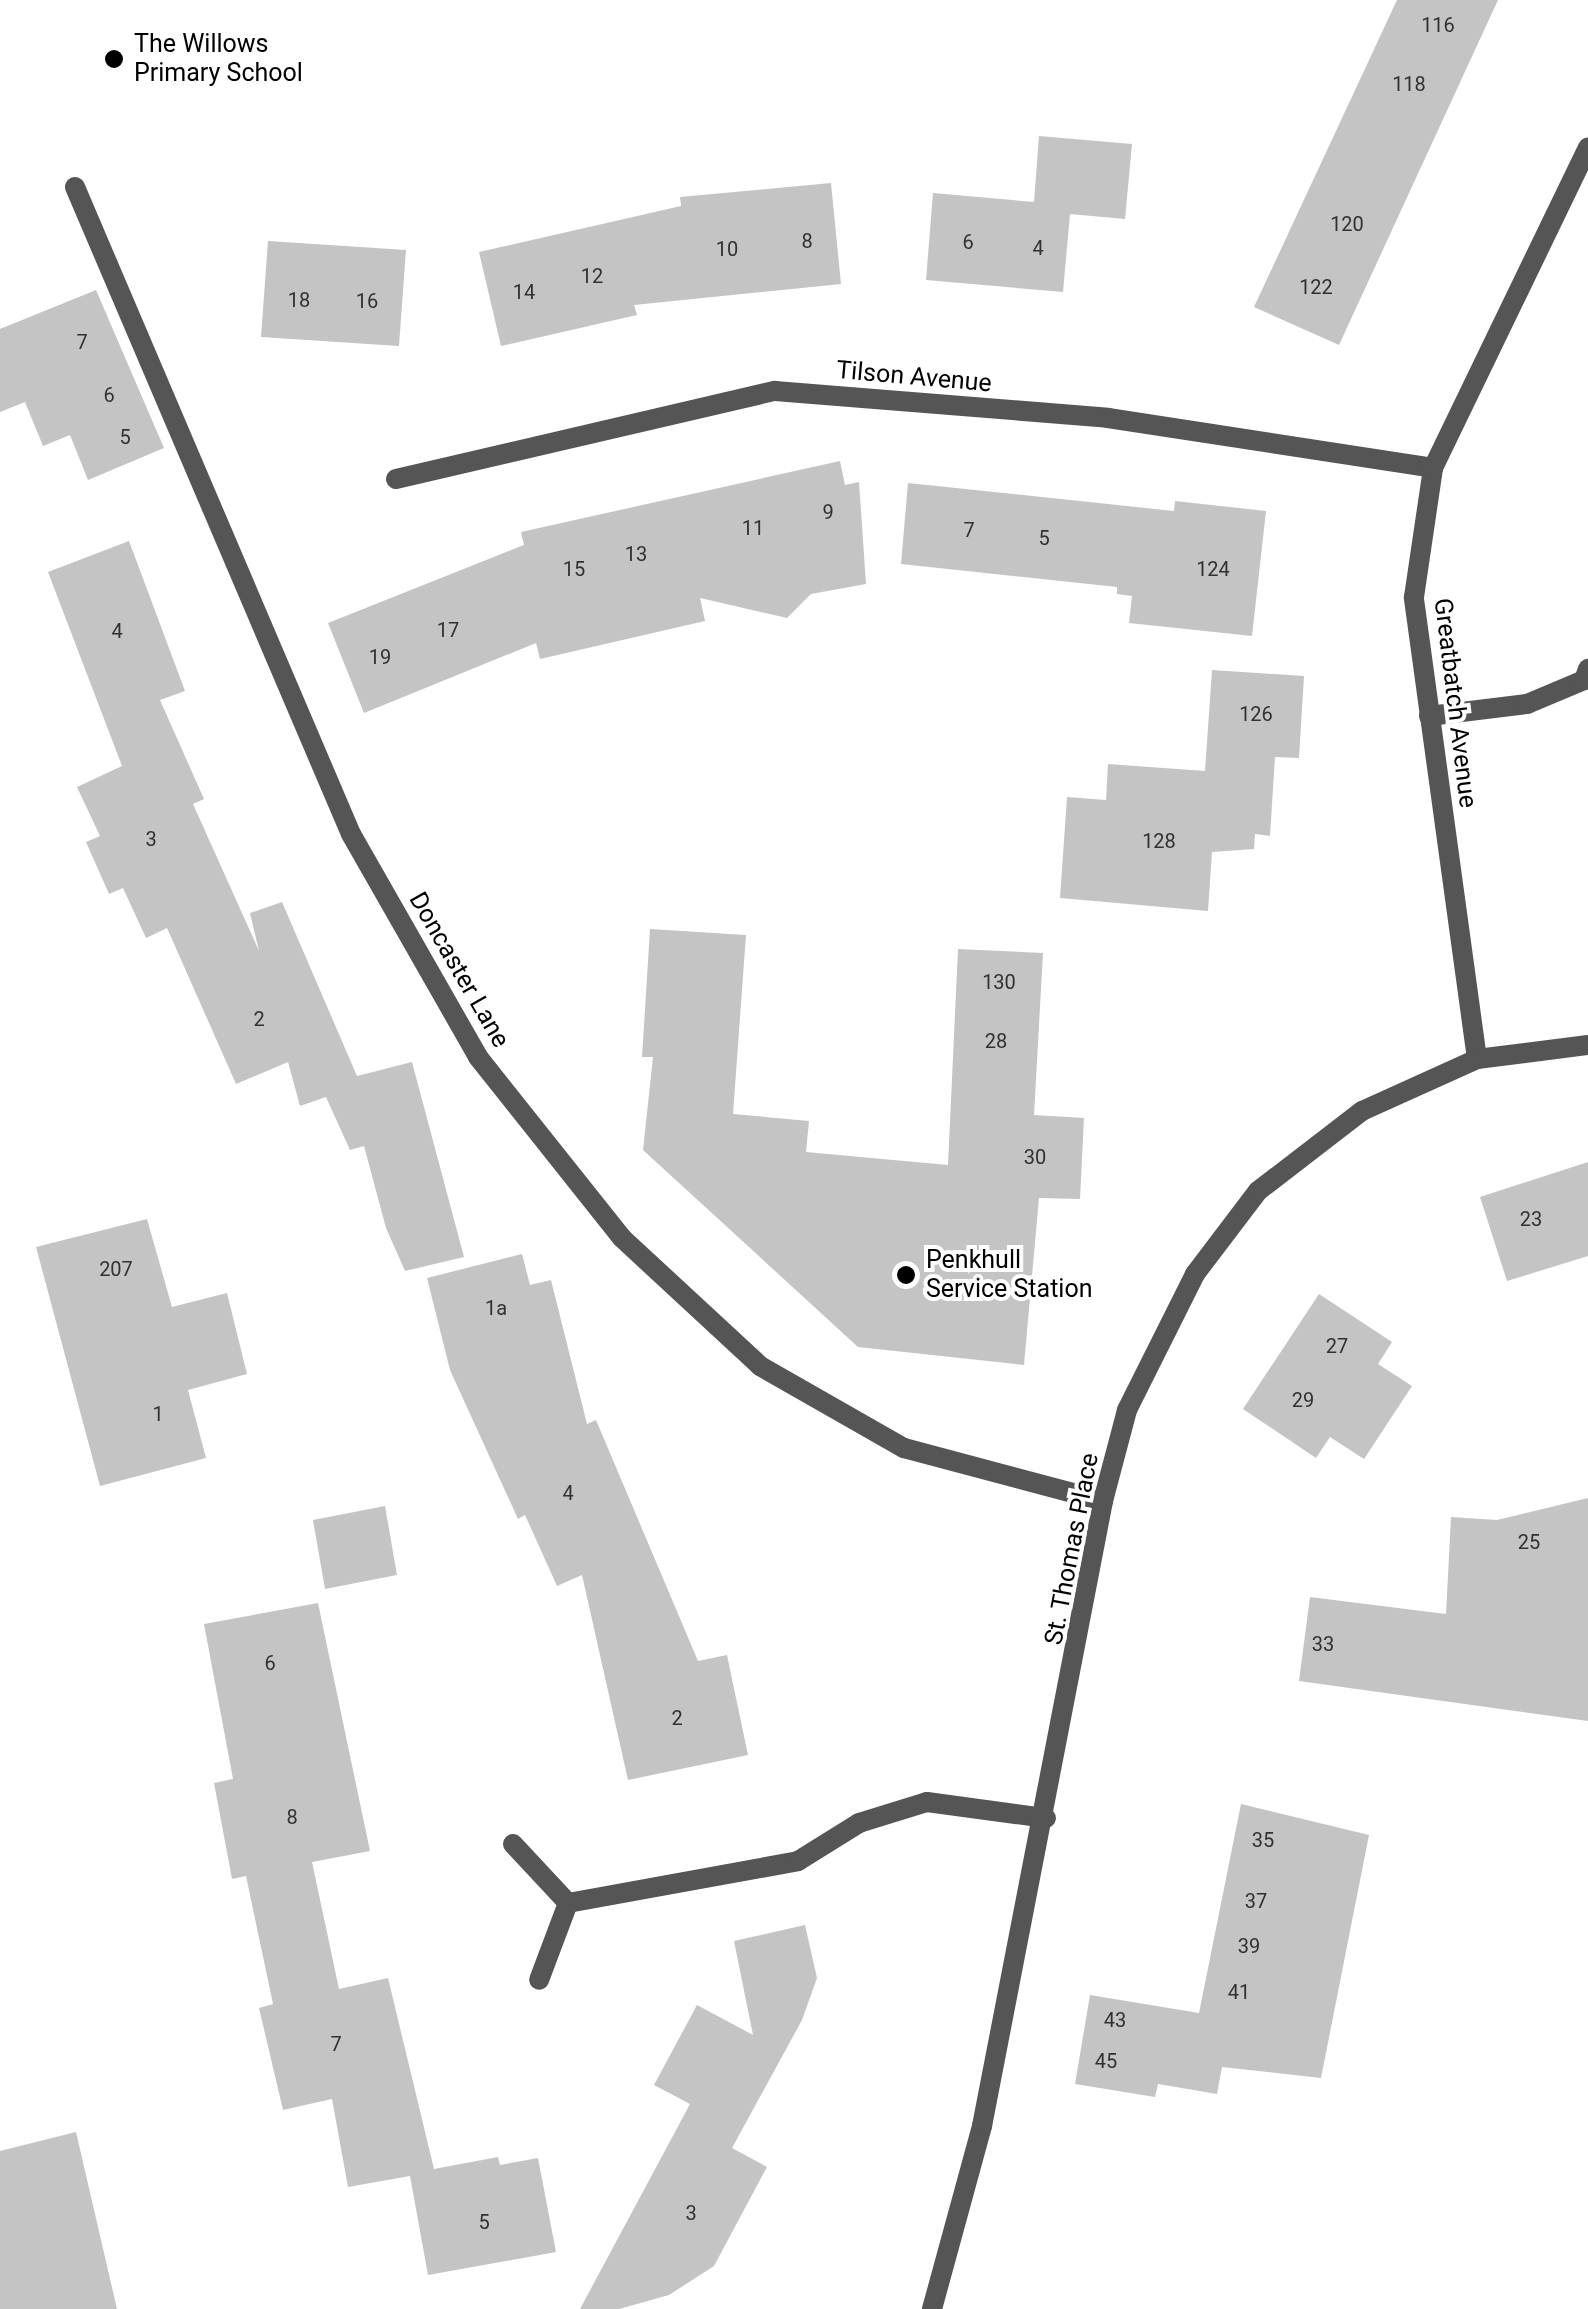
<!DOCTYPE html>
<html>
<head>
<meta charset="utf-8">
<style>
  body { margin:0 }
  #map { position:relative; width:1588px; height:2309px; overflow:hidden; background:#fff; font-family:Roboto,sans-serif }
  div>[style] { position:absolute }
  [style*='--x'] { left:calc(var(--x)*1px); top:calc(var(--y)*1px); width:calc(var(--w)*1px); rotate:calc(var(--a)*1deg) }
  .building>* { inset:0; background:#c4c4c4 }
  .service>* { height:20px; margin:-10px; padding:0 10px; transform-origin:10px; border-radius:10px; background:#555 }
  .minor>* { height:20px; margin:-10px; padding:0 10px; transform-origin:10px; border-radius:10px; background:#555 }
  .tertiary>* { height:20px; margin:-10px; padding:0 10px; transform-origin:10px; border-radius:10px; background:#555 }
  .dots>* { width:28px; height:28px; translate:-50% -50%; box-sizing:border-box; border:5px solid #fff; border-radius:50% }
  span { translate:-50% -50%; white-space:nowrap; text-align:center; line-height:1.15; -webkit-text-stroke:8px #fff; paint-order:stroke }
  .number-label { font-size:20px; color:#313131 }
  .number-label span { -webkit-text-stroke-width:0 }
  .poi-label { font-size:25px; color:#000 }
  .left { translate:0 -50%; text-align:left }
  .street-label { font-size:25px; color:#000 }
</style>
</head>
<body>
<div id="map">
  <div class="building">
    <i style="clip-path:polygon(1397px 0,1498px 0,1339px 345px,1254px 307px)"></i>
    <i style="clip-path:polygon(1039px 136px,1132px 144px,1125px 219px,1070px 214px,1063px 292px,926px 280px,933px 193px,1034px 202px)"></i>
    <i style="clip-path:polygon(831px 183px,841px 284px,634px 305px,637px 315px,501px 346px,479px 252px,681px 206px,680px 197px)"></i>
    <i style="clip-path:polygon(268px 241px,406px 250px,399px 346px,261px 337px)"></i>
    <i style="clip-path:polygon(96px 290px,164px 448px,88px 480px,70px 435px,43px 446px,25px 402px,0 412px,0 329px)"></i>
    <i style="clip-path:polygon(840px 461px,845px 485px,859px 482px,866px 584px,811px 594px,787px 618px,700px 598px,705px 621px,540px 659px,536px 643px,364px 713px,328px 623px,524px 545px,521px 532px)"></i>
    <i style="clip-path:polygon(908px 483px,1174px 511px,1175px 501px,1266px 511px,1252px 636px,1129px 623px,1132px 596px,1117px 594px,1117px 587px,901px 564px)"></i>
    <i style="clip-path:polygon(129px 541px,185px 691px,160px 700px,204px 799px,193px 804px,259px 951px,250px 913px,282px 902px,357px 1076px,412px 1062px,464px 1257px,405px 1271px,386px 1228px,364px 1146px,350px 1150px,326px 1097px,300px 1106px,288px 1062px,236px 1084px,167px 928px,146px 938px,123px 888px,109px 894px,86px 842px,100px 836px,77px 787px,122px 766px,48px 572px)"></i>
    <i style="clip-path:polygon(1212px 670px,1304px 676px,1299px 758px,1275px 757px,1270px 836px,1255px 834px,1254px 849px,1212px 852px,1208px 911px,1060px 898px,1067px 797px,1106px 800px,1108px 764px,1205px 771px)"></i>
    <i style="clip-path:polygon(650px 929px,746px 935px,733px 1114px,809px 1121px,806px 1152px,948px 1165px,958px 949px,1043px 953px,1034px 1115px,1084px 1118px,1080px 1199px,1039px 1198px,1024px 1365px,858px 1347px,643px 1150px,653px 1057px,642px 1057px)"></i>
    <i style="clip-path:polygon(1588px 1162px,1588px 1256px,1507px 1281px,1480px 1197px)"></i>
    <i style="clip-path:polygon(147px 1219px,172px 1307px,227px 1293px,247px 1374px,188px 1390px,206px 1458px,100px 1486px,36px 1247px)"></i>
    <i style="clip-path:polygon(522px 1254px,530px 1285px,551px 1280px,587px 1424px,596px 1420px,698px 1661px,727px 1655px,748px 1755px,628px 1780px,582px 1575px,557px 1586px,525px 1515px,518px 1519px,450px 1370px,427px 1278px)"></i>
    <i style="clip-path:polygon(1319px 1294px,1392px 1342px,1378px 1364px,1412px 1386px,1364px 1459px,1330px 1437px,1316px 1458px,1243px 1409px)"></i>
    <i style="clip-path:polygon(1588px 1498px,1588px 1721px,1299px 1681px,1310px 1597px,1446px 1614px,1451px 1517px,1497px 1520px)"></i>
    <i style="clip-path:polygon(385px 1506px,397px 1575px,325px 1589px,313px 1520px)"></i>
    <i style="clip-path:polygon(318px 1603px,370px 1851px,312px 1862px,339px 1989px,388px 1978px,434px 2169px,498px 2157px,500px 2165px,538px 2158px,556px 2252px,428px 2275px,410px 2176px,348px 2187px,332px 2099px,283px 2110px,259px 2008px,273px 2004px,246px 1876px,232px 1879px,214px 1783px,233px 1779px,204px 1624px)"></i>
    <i style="clip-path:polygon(1241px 1804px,1369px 1835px,1321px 2078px,1222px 2067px,1217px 2094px,1158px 2084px,1155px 2097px,1075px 2084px,1090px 1995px,1199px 2013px)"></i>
    <i style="clip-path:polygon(805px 1925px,817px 1978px,802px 2020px,732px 2148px,767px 2167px,714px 2266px,669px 2295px,619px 2309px,580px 2309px,690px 2104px,654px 2085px,697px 2005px,753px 2035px,734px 1941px)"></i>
    <i style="clip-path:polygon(76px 2132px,117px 2309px,0 2309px,0 2151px)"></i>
  </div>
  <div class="service">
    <i style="--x:1429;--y:716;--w:99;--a:-7"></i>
    <i style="--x:1527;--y:704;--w:62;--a:-22.8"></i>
    <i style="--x:1584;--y:680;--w:12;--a:-70"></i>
  </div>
  <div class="minor">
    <i style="--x:75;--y:187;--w:703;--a:66.9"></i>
    <i style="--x:351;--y:834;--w:257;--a:60.3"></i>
    <i style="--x:478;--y:1057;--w:231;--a:51.5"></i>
    <i style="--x:622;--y:1238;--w:188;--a:42.8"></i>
    <i style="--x:760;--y:1366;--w:166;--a:29.7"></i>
    <i style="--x:904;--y:1448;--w:206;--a:14.9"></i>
    <i style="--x:396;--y:479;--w:389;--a:-13.1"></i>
    <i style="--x:775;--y:391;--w:334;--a:4.6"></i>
    <i style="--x:1108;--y:418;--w:329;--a:8.7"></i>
    <i style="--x:1477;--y:1059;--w:466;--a:-97.8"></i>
    <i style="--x:1414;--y:597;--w:130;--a:-81.6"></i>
    <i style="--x:1433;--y:468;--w:356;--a:-64.2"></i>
    <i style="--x:513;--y:1844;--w:81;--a:47"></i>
    <i style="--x:568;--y:1903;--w:82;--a:110.6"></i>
    <i style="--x:568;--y:1903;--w:234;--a:-10.3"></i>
    <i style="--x:798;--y:1861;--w:72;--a:-31.9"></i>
    <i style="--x:859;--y:1823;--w:71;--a:-17.2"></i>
    <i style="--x:927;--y:1802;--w:120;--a:7.7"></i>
  </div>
  <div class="tertiary">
    <i style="--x:932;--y:2309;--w:190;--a:-74.7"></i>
    <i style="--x:982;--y:2126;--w:637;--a:-79.04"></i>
    <i style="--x:1103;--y:1501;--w:94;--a:-75.2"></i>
    <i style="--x:1127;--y:1410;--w:152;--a:-63.4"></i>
    <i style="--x:1195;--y:1274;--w:104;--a:-52.8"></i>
    <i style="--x:1258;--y:1191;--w:131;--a:-37.6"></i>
    <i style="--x:1362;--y:1111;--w:126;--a:-24.3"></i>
    <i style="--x:1477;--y:1059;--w:112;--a:-7.2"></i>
  </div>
  <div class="dots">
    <i style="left:114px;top:59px;background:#000"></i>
    <i style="left:906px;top:1275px;background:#000"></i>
  </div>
  <div class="number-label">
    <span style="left:1438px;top:25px">116</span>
    <span style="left:1409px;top:84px">118</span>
    <span style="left:1347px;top:224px">120</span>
    <span style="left:807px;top:241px">8</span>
    <span style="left:968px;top:242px">6</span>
    <span style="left:1038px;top:248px">4</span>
    <span style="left:727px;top:249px">10</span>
    <span style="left:592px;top:276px">12</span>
    <span style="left:1316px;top:287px">122</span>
    <span style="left:524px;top:292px">14</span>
    <span style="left:299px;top:300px">18</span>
    <span style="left:367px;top:301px">16</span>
    <span style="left:82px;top:342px">7</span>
    <span style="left:109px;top:395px">6</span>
    <span style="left:125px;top:437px">5</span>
    <span style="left:828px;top:512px">9</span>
    <span style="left:753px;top:528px">11</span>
    <span style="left:969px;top:530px">7</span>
    <span style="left:1044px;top:538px">5</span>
    <span style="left:636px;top:554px">13</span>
    <span style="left:574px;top:569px">15</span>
    <span style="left:1213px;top:569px">124</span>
    <span style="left:448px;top:630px">17</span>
    <span style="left:117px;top:631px">4</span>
    <span style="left:380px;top:657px">19</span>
    <span style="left:1256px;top:714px">126</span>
    <span style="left:151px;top:839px">3</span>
    <span style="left:1159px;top:841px">128</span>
    <span style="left:999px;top:982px">130</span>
    <span style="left:259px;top:1019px">2</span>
    <span style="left:996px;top:1041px">28</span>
    <span style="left:1035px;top:1157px">30</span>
    <span style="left:1531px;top:1219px">23</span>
    <span style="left:116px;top:1269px">207</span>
    <span style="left:496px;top:1308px">1a</span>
    <span style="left:1337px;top:1346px">27</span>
    <span style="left:1303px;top:1400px">29</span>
    <span style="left:158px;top:1414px">1</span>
    <span style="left:568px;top:1493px">4</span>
    <span style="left:1529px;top:1542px">25</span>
    <span style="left:1323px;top:1644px">33</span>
    <span style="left:270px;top:1663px">6</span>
    <span style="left:677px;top:1718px">2</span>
    <span style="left:292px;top:1817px">8</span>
    <span style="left:1263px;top:1840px">35</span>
    <span style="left:1256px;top:1901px">37</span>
    <span style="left:1249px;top:1946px">39</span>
    <span style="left:1239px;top:1992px">41</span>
    <span style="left:1115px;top:2020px">43</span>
    <span style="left:336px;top:2044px">7</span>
    <span style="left:1106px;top:2061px">45</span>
    <span style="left:691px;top:2213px">3</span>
    <span style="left:484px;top:2222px">5</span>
  </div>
  <div class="poi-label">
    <span class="left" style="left:134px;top:59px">The Willows<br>Primary School</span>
    <span class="left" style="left:926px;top:1275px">Penkhull<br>Service Station</span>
  </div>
  <div class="street-label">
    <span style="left:914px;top:377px;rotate:5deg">Tilson Avenue</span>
    <span style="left:1455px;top:703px;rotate:83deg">Greatbatch Avenue</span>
    <span style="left:459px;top:970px;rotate:60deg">Doncaster Lane</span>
    <span style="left:1072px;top:1549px;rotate:-79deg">St. Thomas Place</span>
  </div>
</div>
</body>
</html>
